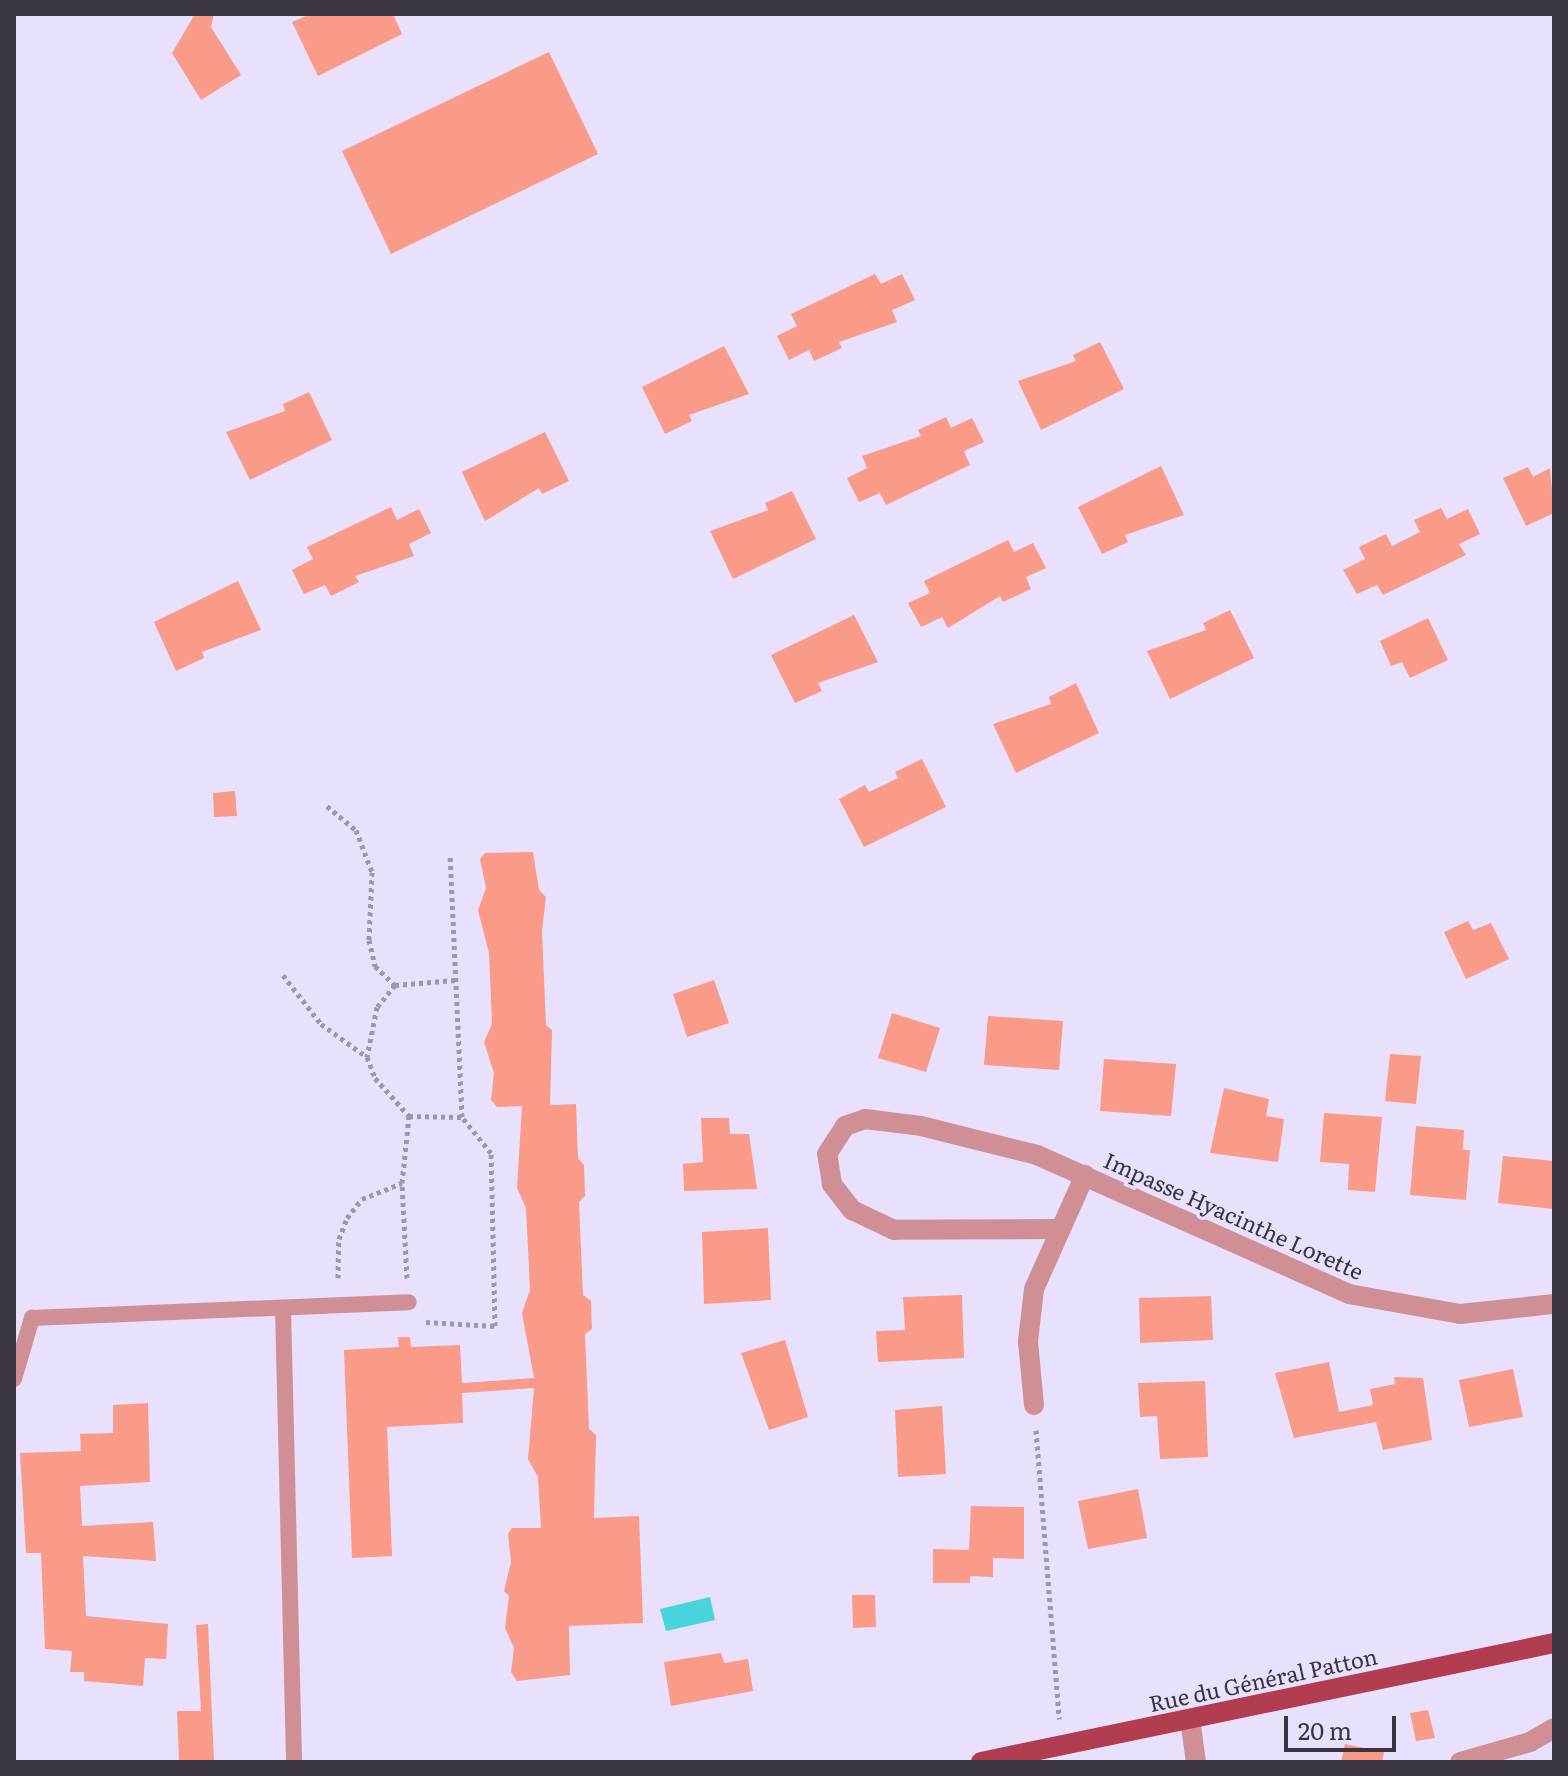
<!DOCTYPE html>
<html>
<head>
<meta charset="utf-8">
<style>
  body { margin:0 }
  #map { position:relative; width:1568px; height:1776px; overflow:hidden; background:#e9e0fe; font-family:Literata,serif }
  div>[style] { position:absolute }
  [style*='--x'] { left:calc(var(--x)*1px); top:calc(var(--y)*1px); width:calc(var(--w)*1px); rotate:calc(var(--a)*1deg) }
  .water>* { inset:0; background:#48d4dd }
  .building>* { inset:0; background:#fa9b8a }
  .path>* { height:5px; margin-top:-2.5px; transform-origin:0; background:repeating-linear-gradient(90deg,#9d96ad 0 4px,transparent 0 8px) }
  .service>* { height:16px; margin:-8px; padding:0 8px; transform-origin:8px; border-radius:8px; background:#d08f94 }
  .minor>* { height:20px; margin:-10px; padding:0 10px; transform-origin:10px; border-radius:10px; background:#d08f94 }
  .primary>* { height:20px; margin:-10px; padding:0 10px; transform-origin:10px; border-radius:10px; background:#b23d51 }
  span { translate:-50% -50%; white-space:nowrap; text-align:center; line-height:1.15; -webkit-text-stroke:7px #e9e0fe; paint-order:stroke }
  .street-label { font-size:22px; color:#383440 }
  .frame { position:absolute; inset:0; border:16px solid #383440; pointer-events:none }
  .scale { position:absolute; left:1284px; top:1716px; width:112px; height:36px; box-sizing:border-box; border:4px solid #383440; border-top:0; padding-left:10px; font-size:24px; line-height:28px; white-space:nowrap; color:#383440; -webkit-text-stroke:6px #e9e0fe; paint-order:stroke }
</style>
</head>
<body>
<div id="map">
  <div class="water">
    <i style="clip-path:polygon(710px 1597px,715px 1620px,666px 1631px,660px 1609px)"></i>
  </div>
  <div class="building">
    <i style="clip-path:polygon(195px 14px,214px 14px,211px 27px,241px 75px,201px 100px,172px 53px)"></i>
    <i style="clip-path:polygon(311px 14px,393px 14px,402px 34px,318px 76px,292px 22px)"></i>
    <i style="clip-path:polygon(549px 52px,598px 154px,391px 254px,342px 151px)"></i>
    <i style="clip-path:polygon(875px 274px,881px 284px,902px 274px,915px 300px,892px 310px,897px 322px,839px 342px,842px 348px,814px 361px,809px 350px,789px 360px,777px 336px,797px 326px,791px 314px)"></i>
    <i style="clip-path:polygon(1100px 342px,1124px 389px,1041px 430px,1018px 381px,1076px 361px,1073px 355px)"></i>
    <i style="clip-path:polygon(724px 346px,749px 394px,689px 415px,692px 421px,665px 434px,642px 387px)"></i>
    <i style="clip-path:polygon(309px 392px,332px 440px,250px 480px,226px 432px,285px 411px,283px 404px)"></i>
    <i style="clip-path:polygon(946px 417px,951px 428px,972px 418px,984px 442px,964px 451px,970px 465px,886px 505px,880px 493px,859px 502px,847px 478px,867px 468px,862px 456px,921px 436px,918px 430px)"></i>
    <i style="clip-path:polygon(545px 432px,569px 481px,542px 494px,539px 488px,485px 521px,462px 472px)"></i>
    <i style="clip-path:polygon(1161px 466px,1184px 515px,1125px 535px,1128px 542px,1102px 554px,1078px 507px)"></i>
    <i style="clip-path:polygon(1528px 467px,1533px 477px,1550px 468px,1554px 513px,1526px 526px,1503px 478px)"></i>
    <i style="clip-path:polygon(792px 491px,816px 539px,733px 579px,710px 531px,768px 510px,765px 503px)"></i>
    <i style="clip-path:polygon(391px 507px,397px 520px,419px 509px,431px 533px,409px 544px,414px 556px,355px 576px,359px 582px,331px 596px,325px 585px,304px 594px,292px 570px,313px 559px,307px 547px)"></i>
    <i style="clip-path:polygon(1441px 508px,1447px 519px,1468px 509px,1480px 534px,1459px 544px,1466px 555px,1383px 595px,1377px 585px,1357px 594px,1343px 570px,1365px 559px,1359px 547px,1386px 534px,1392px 546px,1420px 532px,1414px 520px)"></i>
    <i style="clip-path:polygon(1008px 540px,1014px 552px,1033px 543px,1046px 568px,1026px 577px,1031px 589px,1003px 602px,1000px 596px,948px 628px,942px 617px,921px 627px,908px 603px,930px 593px,924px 581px)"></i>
    <i style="clip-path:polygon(238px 581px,261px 630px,202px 652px,204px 658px,176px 671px,154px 622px)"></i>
    <i style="clip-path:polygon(1230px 610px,1254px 658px,1170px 699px,1147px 651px,1206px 630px,1203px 623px)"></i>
    <i style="clip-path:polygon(854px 615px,878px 662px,818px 683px,822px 691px,795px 703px,771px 655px)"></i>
    <i style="clip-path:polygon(1428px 618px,1448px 660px,1410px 678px,1402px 662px,1391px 666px,1380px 641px)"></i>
    <i style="clip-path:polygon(1076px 683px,1099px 733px,1016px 773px,993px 724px,1051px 704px,1049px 697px)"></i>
    <i style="clip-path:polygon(922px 759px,946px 807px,864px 847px,839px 799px,865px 785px,869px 792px,898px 778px,895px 772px)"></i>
    <i style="clip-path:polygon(235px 791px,237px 816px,214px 817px,213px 793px)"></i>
    <i style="clip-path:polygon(533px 852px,539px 890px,546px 897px,542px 931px,546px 1025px,552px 1030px,550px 1105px,576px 1104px,578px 1158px,584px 1165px,585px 1196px,579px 1202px,583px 1295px,591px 1301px,592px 1329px,585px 1334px,589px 1429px,596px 1435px,594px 1518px,639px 1516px,643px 1623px,569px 1626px,570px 1675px,517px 1681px,511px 1672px,514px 1648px,505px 1628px,509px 1596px,504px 1591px,511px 1562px,508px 1534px,512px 1528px,541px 1528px,538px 1477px,528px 1459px,534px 1388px,462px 1393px,463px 1423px,387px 1427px,392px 1556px,352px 1558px,344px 1350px,399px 1347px,398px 1337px,410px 1337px,411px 1347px,460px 1345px,462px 1383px,534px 1378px,522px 1313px,530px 1290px,526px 1208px,517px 1188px,522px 1106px,497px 1107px,491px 1100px,494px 1073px,484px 1042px,492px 1024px,489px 953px,478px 910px,486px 888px,480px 859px,485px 853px)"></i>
    <i style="clip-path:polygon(1468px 921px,1473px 930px,1491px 923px,1509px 959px,1466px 979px,1444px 932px)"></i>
    <i style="clip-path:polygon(714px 980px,729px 1023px,687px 1037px,673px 994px)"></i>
    <i style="clip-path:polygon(892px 1013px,940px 1028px,926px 1072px,878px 1058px)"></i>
    <i style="clip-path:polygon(988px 1016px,1063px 1021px,1059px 1070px,984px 1065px)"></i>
    <i style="clip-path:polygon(1390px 1054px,1421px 1056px,1416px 1104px,1385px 1101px)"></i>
    <i style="clip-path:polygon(1104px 1059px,1176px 1064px,1171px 1116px,1100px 1111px)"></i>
    <i style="clip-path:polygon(1224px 1088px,1269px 1099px,1266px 1116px,1284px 1119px,1278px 1162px,1210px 1153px)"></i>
    <i style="clip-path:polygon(1324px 1113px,1382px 1117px,1375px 1192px,1348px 1190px,1349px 1164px,1320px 1162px)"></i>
    <i style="clip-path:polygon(701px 1118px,729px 1118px,730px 1134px,749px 1134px,757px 1189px,684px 1191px,683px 1164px,703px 1162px)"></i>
    <i style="clip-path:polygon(1416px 1126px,1464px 1130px,1463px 1150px,1470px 1150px,1466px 1200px,1410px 1195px)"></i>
    <i style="clip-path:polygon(1503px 1156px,1554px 1161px,1553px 1209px,1498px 1203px)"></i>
    <i style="clip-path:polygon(768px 1228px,771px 1300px,704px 1304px,702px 1232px)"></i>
    <i style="clip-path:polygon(962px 1295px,964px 1358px,878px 1362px,876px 1331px,905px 1330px,903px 1297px)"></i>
    <i style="clip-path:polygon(1211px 1296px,1213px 1340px,1140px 1343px,1139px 1298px)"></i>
    <i style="clip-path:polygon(785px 1340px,808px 1417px,769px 1430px,741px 1353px)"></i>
    <i style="clip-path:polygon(1329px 1362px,1339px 1412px,1373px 1405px,1370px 1389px,1395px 1384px,1394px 1377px,1423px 1378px,1432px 1440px,1383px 1450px,1376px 1422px,1294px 1438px,1275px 1373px)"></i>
    <i style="clip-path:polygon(1513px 1369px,1523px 1417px,1469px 1427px,1459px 1380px)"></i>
    <i style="clip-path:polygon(1205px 1381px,1208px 1457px,1160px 1459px,1157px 1416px,1140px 1417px,1138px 1383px)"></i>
    <i style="clip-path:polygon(148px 1403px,150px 1482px,80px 1486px,81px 1505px,82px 1526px,153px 1522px,156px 1561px,83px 1556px,86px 1616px,168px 1624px,166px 1659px,145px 1658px,143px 1686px,84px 1681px,84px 1672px,70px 1672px,72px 1651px,45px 1649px,41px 1553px,26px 1553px,20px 1453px,81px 1451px,80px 1434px,113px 1433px,113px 1405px)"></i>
    <i style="clip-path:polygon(942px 1406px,946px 1474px,898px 1477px,895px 1410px)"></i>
    <i style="clip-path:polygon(1138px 1489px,1147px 1538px,1088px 1549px,1078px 1501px)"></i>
    <i style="clip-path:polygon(971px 1506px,1024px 1507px,1024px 1559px,993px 1558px,993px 1577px,970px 1576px,970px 1583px,933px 1583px,933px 1549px,969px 1550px)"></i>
    <i style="clip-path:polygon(852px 1595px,875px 1595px,876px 1627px,853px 1628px)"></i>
    <i style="clip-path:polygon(208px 1624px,214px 1762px,179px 1762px,177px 1711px,201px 1711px,196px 1625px)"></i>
    <i style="clip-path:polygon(721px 1653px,724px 1663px,748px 1659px,753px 1691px,671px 1706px,664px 1662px)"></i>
    <i style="clip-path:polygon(1428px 1710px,1435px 1738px,1416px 1741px,1410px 1713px)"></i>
    <i style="clip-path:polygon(1345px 1744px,1384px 1752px,1382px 1762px,1341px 1762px)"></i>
  </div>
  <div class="path">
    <i style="--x:327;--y:806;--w:38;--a:40"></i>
    <i style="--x:356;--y:830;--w:45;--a:69.1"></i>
    <i style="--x:372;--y:872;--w:68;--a:92.5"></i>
    <i style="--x:369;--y:940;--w:27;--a:77"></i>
    <i style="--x:375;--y:966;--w:28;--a:44"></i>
    <i style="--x:283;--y:975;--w:62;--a:52.2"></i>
    <i style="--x:321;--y:1024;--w:57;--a:35.7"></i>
    <i style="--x:455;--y:980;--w:60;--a:175.2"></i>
    <i style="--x:395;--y:985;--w:28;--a:129"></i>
    <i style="--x:377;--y:1007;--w:51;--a:101.3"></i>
    <i style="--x:367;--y:1057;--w:22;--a:69"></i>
    <i style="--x:375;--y:1078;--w:51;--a:48.2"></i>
    <i style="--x:409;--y:1116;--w:53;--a:1.1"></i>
    <i style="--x:338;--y:1278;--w:39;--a:-89"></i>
    <i style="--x:339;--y:1239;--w:22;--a:-69"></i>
    <i style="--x:347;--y:1218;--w:24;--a:-52"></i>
    <i style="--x:362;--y:1199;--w:43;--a:-21.8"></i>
    <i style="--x:407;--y:1278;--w:95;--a:-93"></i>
    <i style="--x:402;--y:1183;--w:67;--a:-84"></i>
    <i style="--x:426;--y:1322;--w:69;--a:3.3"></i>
    <i style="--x:495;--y:1326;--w:173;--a:-91.3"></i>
    <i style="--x:491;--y:1153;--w:46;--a:-128.9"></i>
    <i style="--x:462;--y:1117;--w:261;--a:-92.6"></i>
    <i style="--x:1036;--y:1430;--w:290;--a:85.4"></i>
  </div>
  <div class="service">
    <i style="--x:283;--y:1309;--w:453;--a:88.6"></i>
    <i style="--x:14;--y:1379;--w:64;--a:-73.6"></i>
    <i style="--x:32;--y:1318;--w:377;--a:-2.4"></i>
  </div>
  <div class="minor">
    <i style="--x:1059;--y:1229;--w:165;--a:179.7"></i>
    <i style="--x:894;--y:1230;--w:47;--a:-154.5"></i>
    <i style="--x:852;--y:1210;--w:33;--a:-128"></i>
    <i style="--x:832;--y:1184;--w:30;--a:-99"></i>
    <i style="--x:827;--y:1154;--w:33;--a:-57"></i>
    <i style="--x:845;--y:1126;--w:21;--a:-19"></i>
    <i style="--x:865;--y:1119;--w:56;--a:7.1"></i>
    <i style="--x:921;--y:1126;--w:120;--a:14"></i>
    <i style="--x:1037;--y:1155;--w:342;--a:24"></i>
    <i style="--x:1349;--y:1294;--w:113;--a:10.2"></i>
    <i style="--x:1460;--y:1314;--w:95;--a:-6.1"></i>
    <i style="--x:1034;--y:1405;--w:64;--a:-95.4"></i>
    <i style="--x:1028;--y:1341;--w:52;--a:-83.4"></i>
    <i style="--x:1034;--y:1289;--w:125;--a:-65.9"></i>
    <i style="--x:1190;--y:1719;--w:43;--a:82.1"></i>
    <i style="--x:1460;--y:1762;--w:73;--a:-15.9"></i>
    <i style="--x:1530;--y:1742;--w:28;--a:-30"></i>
  </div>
  <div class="primary">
    <i style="--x:981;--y:1762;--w:585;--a:-11.73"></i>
  </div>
  <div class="street-label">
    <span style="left:1234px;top:1215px;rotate:24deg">Impasse Hyacinthe Lorette</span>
    <span style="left:1263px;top:1679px;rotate:-12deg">Rue du Général Patton</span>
  </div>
  <div class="frame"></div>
  <div class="scale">20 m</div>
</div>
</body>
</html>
